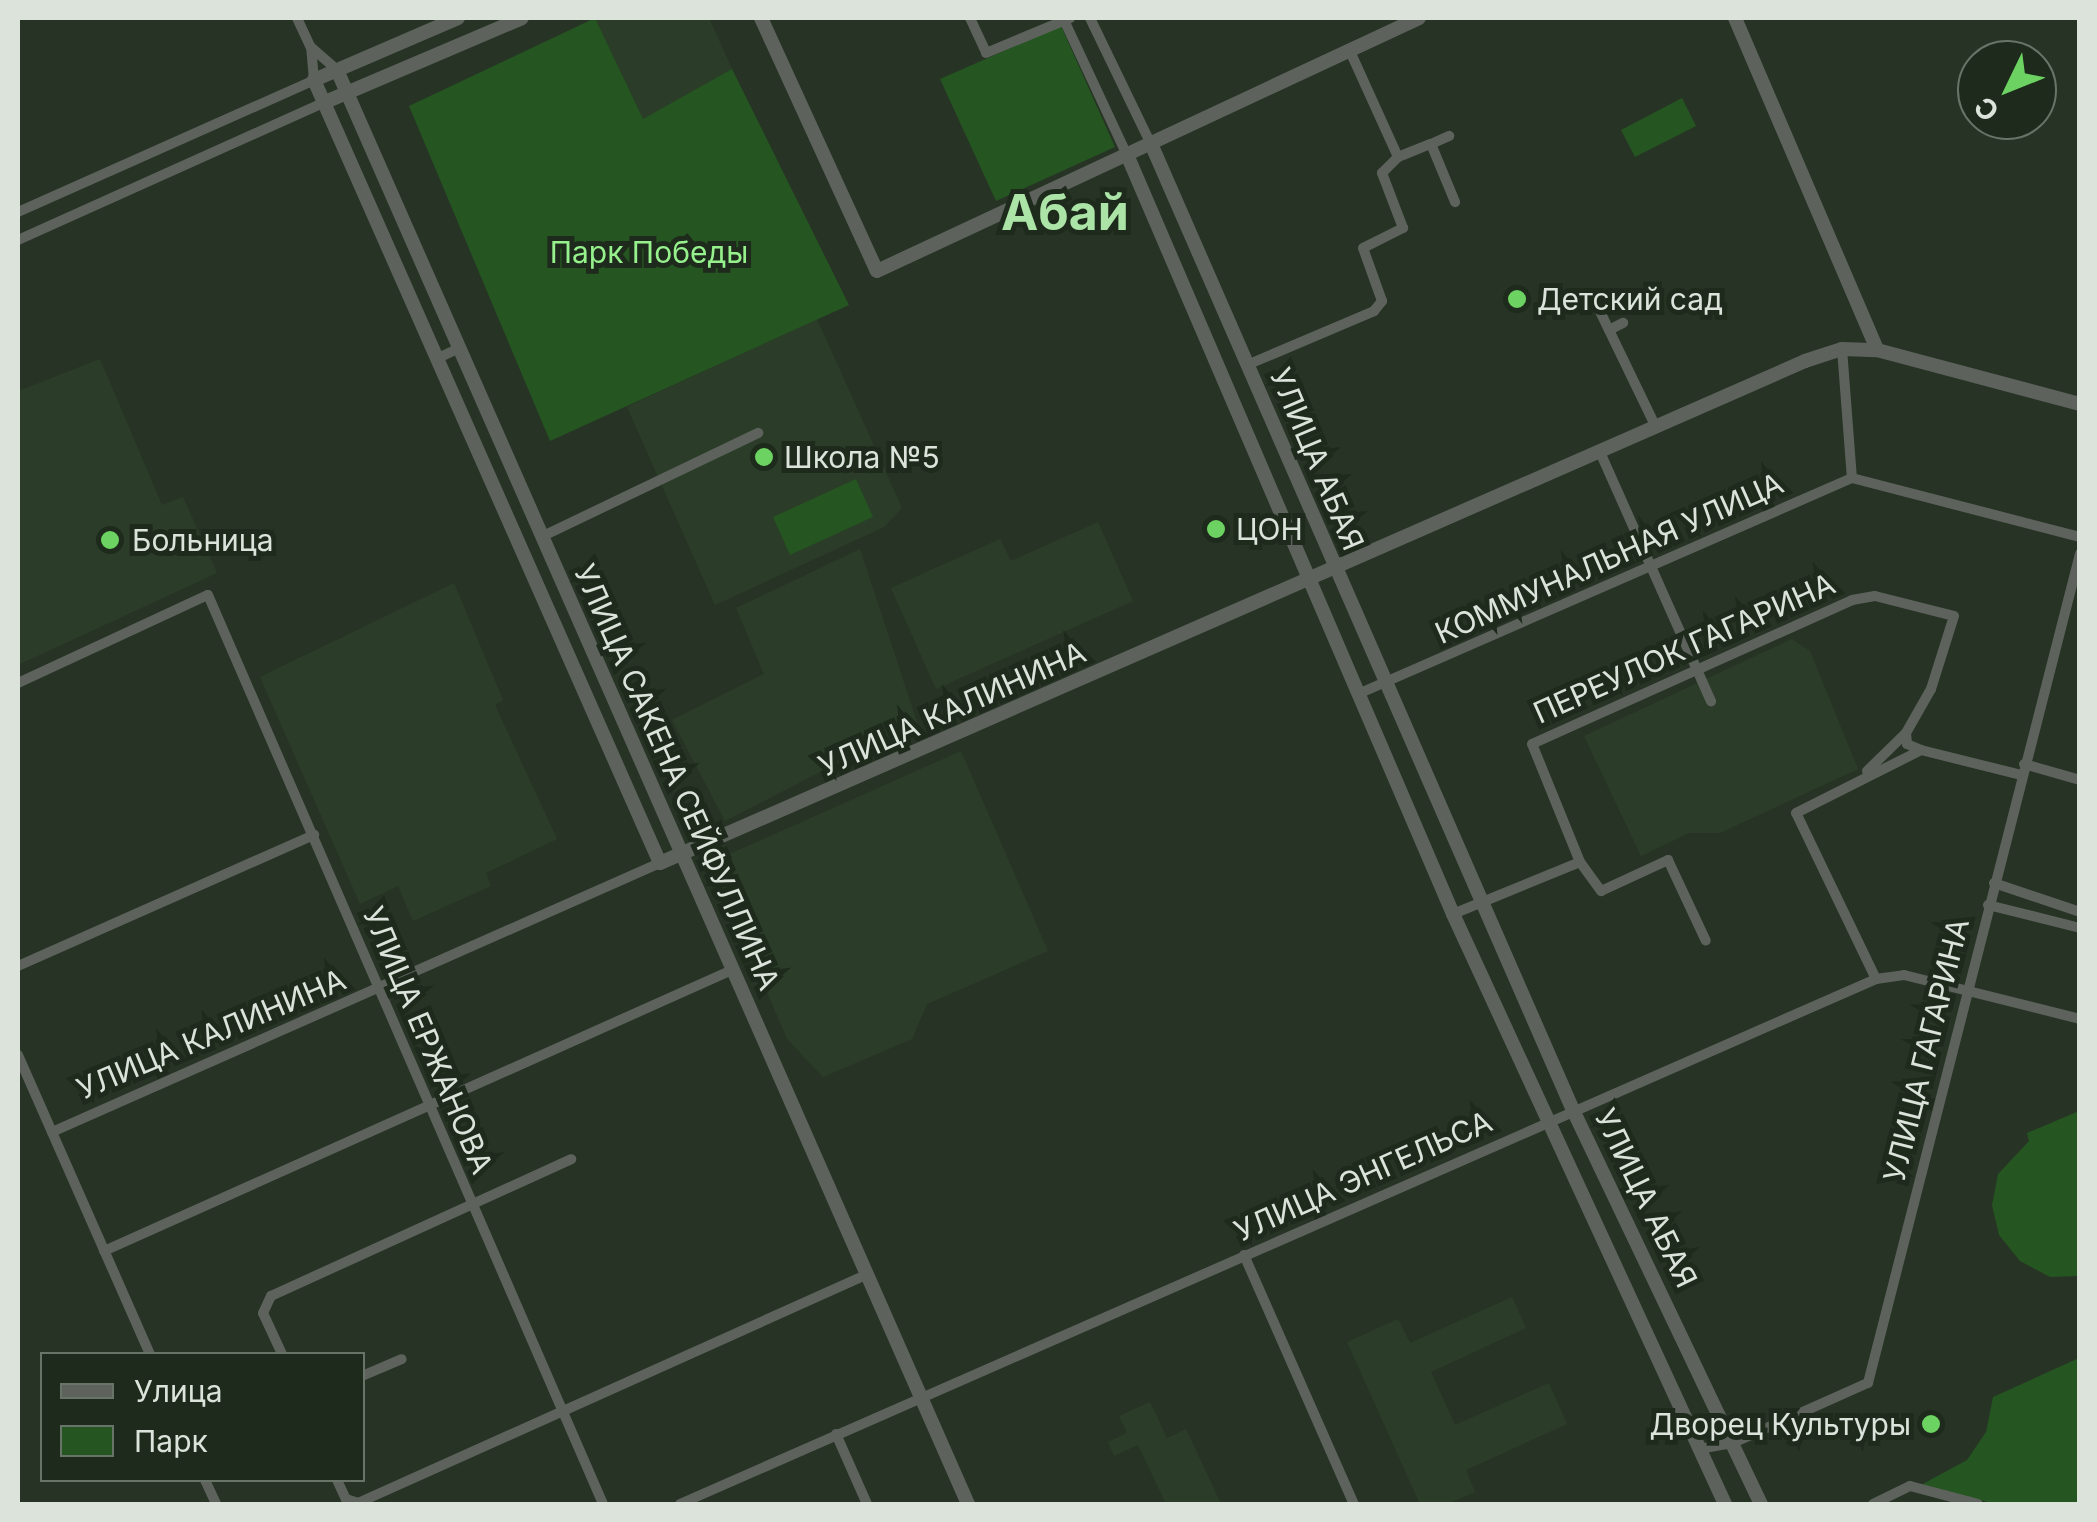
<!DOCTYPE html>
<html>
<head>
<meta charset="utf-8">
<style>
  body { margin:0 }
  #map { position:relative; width:2097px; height:1522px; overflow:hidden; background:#273425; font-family:Inter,sans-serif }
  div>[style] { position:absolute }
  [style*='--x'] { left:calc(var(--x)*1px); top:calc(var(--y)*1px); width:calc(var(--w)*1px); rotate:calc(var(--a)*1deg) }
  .built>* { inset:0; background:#2b3d29 }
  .green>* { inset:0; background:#255520 }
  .minor>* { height:10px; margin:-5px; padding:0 5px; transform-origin:5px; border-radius:5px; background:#5d635c }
  .tertiary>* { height:14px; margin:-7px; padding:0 7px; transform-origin:7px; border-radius:7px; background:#5d635c }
  .dots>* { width:28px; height:28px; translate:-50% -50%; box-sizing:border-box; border:5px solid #1d2a1c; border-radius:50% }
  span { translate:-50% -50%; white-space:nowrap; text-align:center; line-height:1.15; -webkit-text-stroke:10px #1d2a1c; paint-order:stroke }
  .park-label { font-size:30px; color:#96f18d }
  .poi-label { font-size:30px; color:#dbe3da }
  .left { translate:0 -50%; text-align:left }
  .right { translate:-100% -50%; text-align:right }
  .street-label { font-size:30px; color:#dbe3da }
  .town-label { font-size:50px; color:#ace3a6; font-weight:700 }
  .frame { position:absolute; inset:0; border:20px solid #dbe3da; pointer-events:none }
  .legend { position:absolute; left:40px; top:1352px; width:325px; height:130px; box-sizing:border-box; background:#1d2a1c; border:2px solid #697468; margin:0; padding:12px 18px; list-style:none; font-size:30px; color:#dbe3da }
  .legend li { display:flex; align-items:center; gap:20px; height:50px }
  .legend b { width:50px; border:2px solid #697468 }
  .north { position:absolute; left:1957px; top:40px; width:100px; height:100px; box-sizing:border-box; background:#1d2a1c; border:2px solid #697468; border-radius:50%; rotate:227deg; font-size:28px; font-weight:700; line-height:40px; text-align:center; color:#dbe3da }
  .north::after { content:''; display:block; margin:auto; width:35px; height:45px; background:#6cd362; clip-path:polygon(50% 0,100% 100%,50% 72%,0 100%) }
</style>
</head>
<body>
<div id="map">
  <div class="built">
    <i style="clip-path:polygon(595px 18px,709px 18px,732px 69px,643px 120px)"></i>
    <i style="clip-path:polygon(817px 319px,902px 508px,884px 527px,715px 605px,627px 407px)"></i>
    <i style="clip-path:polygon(100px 359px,162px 505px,183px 497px,217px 573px,18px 665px,18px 384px,21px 390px)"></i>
    <i style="clip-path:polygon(1098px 522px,1133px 601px,936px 689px,891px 588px,1000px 539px,1011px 561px)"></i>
    <i style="clip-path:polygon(860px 549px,917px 722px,725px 821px,672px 720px,764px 674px,736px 608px)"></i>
    <i style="clip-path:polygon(454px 583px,503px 700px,495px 705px,557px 839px,486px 873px,491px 886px,413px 921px,398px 886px,360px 904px,260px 677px)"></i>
    <i style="clip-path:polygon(1792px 639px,1810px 651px,1858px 769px,1720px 833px,1689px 833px,1641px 856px,1584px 736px)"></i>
    <i style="clip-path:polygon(961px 751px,1048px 951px,927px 1004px,912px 1039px,823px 1077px,787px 1039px,712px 862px)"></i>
    <i style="clip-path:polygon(1512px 1297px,1526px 1328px,1431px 1372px,1455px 1425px,1549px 1383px,1567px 1424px,1466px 1470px,1475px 1492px,1447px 1504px,1420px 1504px,1347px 1342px,1398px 1319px,1410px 1343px)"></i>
    <i style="clip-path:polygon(1150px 1402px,1167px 1438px,1186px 1429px,1221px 1504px,1166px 1504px,1138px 1445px,1114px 1456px,1108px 1442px,1127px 1433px,1119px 1416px)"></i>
  </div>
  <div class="green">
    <i style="clip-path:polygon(595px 18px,643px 119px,732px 69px,849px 305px,550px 441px,409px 106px)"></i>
    <i style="clip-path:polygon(1061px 26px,1115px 147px,996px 201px,940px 79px)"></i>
    <i style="clip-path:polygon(1682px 98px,1696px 126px,1635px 157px,1621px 130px)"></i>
    <i style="clip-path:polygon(856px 479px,873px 517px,790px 555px,773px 517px)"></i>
    <i style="clip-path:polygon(2079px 1111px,2079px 1276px,2050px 1277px,2020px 1261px,1999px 1235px,1992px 1205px,1998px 1174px,2029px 1141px,2027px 1133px)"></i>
    <i style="clip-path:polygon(2079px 1358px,2079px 1504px,1996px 1504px,1921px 1485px,1967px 1460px,1986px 1432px,1993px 1397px)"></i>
  </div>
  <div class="minor">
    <i style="--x:970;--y:18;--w:38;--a:65"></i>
    <i style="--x:986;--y:53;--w:91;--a:-22.6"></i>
    <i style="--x:1090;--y:18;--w:142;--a:64.2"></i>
    <i style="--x:1064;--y:20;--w:151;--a:65"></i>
    <i style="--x:312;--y:48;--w:33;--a:41"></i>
    <i style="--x:1431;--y:144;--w:20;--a:-24"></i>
    <i style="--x:1398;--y:157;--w:35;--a:-22"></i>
    <i style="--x:1431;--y:144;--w:63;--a:67.5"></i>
    <i style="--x:18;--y:212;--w:324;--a:-24"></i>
    <i style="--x:314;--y:80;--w:32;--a:-95"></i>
    <i style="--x:311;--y:48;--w:33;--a:-115"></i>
    <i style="--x:18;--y:240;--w:334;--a:-24.2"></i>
    <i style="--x:1594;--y:299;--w:142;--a:64.2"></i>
    <i style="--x:1609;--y:330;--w:16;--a:-27"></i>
    <i style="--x:1842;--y:349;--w:129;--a:85.6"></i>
    <i style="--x:436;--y:359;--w:23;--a:-25"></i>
    <i style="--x:1247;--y:365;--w:138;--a:-23"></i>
    <i style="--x:1374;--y:311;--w:13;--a:-51"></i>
    <i style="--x:1382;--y:301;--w:56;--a:-109.7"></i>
    <i style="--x:1363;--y:248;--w:45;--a:-26.6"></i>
    <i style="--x:1403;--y:228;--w:59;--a:-110.9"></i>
    <i style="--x:1382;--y:173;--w:23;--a:-45"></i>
    <i style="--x:1398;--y:157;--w:116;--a:-114.4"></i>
    <i style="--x:1600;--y:452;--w:273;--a:66"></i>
    <i style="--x:541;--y:537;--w:241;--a:-25.6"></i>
    <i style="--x:18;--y:683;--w:209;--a:-24.9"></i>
    <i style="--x:208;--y:595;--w:991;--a:66.51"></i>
    <i style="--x:1358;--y:694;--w:539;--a:-23.62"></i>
    <i style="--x:1852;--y:478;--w:236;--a:14.5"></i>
    <i style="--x:2024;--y:764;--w:58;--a:15.9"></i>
    <i style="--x:1867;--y:771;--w:54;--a:-44.3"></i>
    <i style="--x:1580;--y:862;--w:36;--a:54"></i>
    <i style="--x:1601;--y:891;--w:74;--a:-24.8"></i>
    <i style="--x:1668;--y:860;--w:89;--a:64.9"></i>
    <i style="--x:1994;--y:883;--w:91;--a:18.6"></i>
    <i style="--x:1988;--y:905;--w:95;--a:14"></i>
    <i style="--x:1453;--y:914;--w:137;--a:-22.3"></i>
    <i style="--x:1580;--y:862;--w:127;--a:-112.1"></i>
    <i style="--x:1532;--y:744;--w:351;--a:-24.2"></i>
    <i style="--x:1852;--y:600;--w:23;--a:-10"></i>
    <i style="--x:1875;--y:596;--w:81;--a:14.2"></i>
    <i style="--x:1954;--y:616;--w:77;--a:107.5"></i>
    <i style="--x:1931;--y:689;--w:51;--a:119.6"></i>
    <i style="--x:1906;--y:733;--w:11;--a:85"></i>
    <i style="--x:1907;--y:744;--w:15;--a:23"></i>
    <i style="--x:18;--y:966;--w:324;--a:-23.9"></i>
    <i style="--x:1876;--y:979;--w:184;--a:-115.7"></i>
    <i style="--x:1796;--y:813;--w:140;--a:-26.7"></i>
    <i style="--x:1921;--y:750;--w:103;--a:14"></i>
    <i style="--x:18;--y:1055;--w:327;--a:66.2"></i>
    <i style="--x:52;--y:1132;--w:665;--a:-23.87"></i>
    <i style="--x:104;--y:1251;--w:688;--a:-24.11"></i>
    <i style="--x:1244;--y:1255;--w:272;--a:66.2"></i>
    <i style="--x:282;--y:1354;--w:45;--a:-114.9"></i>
    <i style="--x:263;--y:1313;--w:19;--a:-65"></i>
    <i style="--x:271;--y:1296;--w:330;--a:-24.5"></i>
    <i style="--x:362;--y:1376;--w:43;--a:-23"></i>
    <i style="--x:836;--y:1434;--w:77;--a:66.1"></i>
    <i style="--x:1699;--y:1449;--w:35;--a:-10"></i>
    <i style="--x:1733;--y:1443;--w:148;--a:-24"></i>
    <i style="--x:1868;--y:1383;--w:856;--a:-75.66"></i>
    <i style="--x:205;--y:1480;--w:26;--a:65"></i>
    <i style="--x:337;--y:1480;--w:21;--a:65"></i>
    <i style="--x:346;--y:1499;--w:13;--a:18"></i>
    <i style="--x:358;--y:1503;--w:559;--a:-24.18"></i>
    <i style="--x:680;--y:1504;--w:1306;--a:-23.7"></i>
    <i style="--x:1876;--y:979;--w:28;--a:-8"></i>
    <i style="--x:1904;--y:975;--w:181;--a:14"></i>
    <i style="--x:1873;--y:1504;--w:41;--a:-25.9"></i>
    <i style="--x:1910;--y:1486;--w:70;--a:14.8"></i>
  </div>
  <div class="tertiary">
    <i style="--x:458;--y:18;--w:157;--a:156.7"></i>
    <i style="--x:314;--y:80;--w:856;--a:66.16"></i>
    <i style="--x:660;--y:863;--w:1250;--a:-23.67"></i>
    <i style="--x:1805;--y:361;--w:39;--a:-18"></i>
    <i style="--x:1842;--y:349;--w:35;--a:2"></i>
    <i style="--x:1877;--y:350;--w:210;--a:14.9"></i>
    <i style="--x:761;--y:18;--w:278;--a:65.4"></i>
    <i style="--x:877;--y:271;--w:598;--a:-25.02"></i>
    <i style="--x:1735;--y:18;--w:361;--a:66.8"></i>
    <i style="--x:337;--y:70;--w:1567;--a:66.25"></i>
    <i style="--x:323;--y:103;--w:216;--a:-23.1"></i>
    <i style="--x:1152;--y:146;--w:1052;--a:66.41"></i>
    <i style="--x:1573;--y:1110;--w:437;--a:64.5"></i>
    <i style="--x:1128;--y:157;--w:824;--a:66.76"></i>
    <i style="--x:1453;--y:914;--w:650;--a:65.25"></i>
  </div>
  <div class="dots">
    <i style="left:1517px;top:299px;background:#6cd362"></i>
    <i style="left:764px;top:457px;background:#6cd362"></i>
    <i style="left:1216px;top:529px;background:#6cd362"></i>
    <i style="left:110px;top:540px;background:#6cd362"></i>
    <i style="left:1931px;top:1424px;background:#6cd362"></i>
  </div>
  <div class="park-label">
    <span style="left:649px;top:252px">Парк Победы</span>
  </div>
  <div class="poi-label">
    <span class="left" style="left:1537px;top:299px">Детский сад</span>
    <span class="left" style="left:784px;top:457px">Школа №5</span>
    <span class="left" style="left:1236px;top:529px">ЦОН</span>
    <span class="left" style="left:132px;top:540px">Больница</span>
    <span class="right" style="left:1911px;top:1424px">Дворец Культуры</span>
  </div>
  <div class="street-label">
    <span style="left:1317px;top:459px;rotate:67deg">УЛИЦА АБАЯ</span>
    <span style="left:1609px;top:558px;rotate:-24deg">КОММУНАЛЬНАЯ УЛИЦА</span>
    <span style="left:1684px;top:648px;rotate:-24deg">ПЕРЕУЛОК ГАГАРИНА</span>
    <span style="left:952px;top:709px;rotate:-24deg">УЛИЦА КАЛИНИНА</span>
    <span style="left:677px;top:777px;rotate:66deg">УЛИЦА САКЕНА СЕЙФУЛЛИНА</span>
    <span style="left:211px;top:1034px;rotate:-23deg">УЛИЦА КАЛИНИНА</span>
    <span style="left:428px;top:1040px;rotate:67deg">УЛИЦА ЕРЖАНОВА</span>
    <span style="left:1926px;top:1050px;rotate:-76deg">УЛИЦА ГАГАРИНА</span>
    <span style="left:1363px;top:1176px;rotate:-24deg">УЛИЦА ЭНГЕЛЬСА</span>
    <span style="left:1646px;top:1198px;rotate:64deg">УЛИЦА АБАЯ</span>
  </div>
  <div class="town-label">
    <span style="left:1065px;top:213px">Абай</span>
  </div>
  <div class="frame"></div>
  <ul class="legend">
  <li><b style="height:12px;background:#5d635c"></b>Улица</li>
  <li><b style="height:28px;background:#255520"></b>Парк</li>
  </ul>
  <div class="north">С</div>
</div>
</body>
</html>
